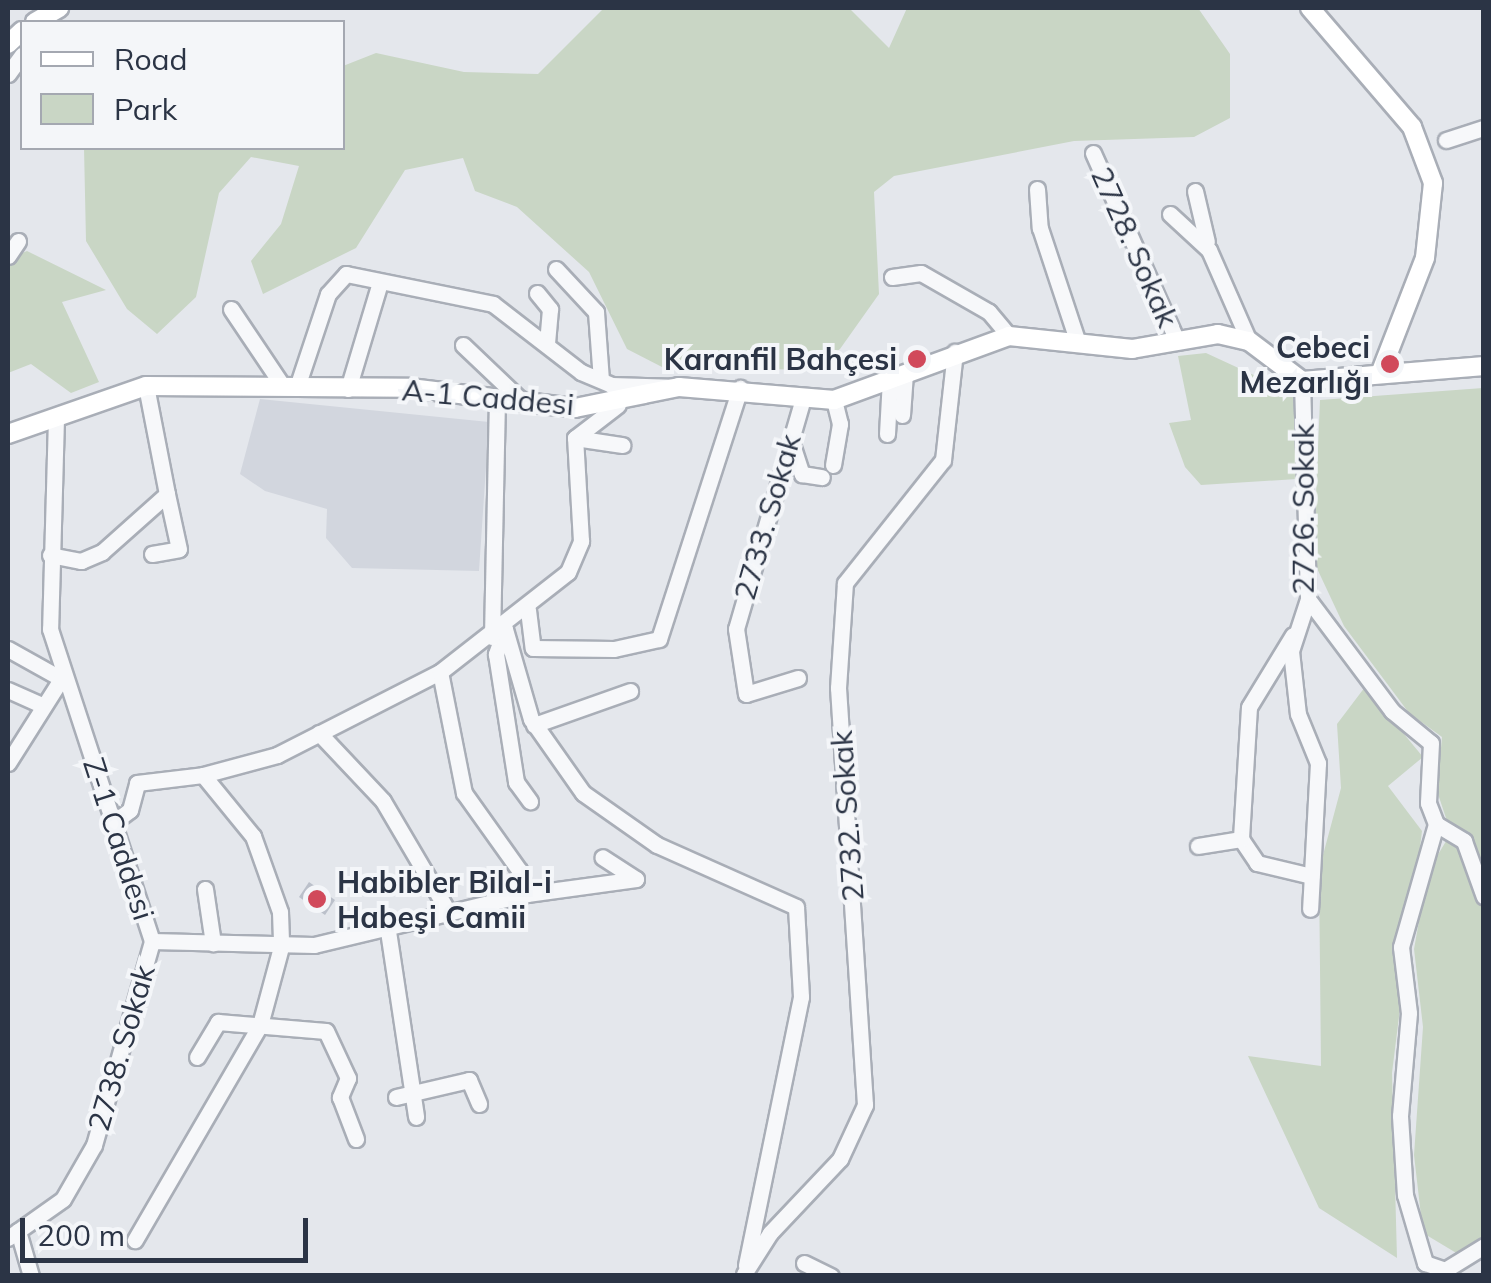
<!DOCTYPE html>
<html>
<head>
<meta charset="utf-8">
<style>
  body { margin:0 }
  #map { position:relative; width:1491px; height:1283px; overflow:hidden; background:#e4e7ec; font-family:Mulish,sans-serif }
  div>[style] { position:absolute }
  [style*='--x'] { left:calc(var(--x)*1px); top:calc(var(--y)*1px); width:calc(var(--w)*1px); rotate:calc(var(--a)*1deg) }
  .built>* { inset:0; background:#d2d6de }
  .green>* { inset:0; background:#c9d6c5 }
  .building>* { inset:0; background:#bbc0ca }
  .roads { filter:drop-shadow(2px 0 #a9aeb7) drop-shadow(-2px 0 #a9aeb7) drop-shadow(0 2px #a9aeb7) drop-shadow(0 -2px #a9aeb7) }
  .minor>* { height:15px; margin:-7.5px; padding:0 7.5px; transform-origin:7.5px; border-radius:7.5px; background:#f7f8fa }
  .major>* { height:18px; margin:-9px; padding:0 9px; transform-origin:9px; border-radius:9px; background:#fff }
  .dots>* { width:28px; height:28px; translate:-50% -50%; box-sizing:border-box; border:5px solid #f4f6f9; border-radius:50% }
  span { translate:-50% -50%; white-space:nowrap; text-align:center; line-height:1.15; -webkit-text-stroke:8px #f4f6f9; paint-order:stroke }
  .street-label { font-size:30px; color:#2b3445 }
  .poi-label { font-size:30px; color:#2b3445; font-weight:700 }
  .right { translate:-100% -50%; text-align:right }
  .left { translate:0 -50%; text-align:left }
  .frame { position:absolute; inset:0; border:10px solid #2b3445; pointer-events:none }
  .legend { position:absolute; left:20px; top:20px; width:325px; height:130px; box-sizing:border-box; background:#f4f6f9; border:2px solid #a4a8b1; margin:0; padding:12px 18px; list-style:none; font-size:30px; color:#2b3445 }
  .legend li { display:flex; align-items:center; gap:20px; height:50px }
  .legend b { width:50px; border:2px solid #a4a8b1 }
  .scale { position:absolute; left:20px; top:1218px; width:288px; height:45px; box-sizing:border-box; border:5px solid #2b3445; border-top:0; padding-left:12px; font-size:30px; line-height:35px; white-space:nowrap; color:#2b3445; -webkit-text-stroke:8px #f4f6f9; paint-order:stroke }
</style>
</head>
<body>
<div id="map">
  <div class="built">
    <i style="clip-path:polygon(260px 399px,489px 422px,479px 571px,352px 568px,326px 538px,327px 509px,265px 491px,240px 474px)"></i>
  </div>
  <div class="green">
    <i style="clip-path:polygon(604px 8px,849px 8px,889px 48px,907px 8px,1198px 8px,1230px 54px,1230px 118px,1194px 137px,1074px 141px,894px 176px,874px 192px,879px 294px,840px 349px,811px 370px,662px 367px,627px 349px,589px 272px,517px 207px,475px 191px,463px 158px,405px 170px,356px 248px,263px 294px,251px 261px,281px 224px,299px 166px,251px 157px,219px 193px,196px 297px,157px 334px,127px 309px,86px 241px,84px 148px,342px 148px,343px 66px,376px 53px,464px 72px,538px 74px)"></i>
    <i style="clip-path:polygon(27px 251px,106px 290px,62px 302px,99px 382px,71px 393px,31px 364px,8px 373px,8px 259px)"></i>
    <i style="clip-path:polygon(1206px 353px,1297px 395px,1297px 479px,1201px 485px,1185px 467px,1169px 423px,1191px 420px,1178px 356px)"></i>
    <i style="clip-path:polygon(1483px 388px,1484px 1240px,1458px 1254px,1423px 1233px,1414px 1155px,1423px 1027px,1414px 949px,1428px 871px,1451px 833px,1437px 791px,1442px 737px,1409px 713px,1344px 626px,1314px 562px,1316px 495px,1320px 400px)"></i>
    <i style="clip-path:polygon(1365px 687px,1423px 757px,1388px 786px,1422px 831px,1392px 1073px,1397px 1258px,1319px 1208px,1248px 1056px,1321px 1066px,1319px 870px,1341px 788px,1337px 724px)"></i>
  </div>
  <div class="building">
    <i style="clip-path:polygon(309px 882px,335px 900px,325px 915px,299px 897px)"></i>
  </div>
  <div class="roads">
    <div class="minor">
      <i style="--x:8;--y:74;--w:24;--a:-54"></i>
      <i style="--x:1446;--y:140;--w:40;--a:-18"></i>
      <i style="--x:1093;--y:153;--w:206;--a:65.9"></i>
      <i style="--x:1037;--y:189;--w:39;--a:86"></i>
      <i style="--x:1040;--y:228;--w:121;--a:71.7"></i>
      <i style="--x:1195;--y:191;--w:52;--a:76.8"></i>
      <i style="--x:1170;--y:214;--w:53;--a:42.7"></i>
      <i style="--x:1209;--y:250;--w:99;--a:66.3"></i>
      <i style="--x:8;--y:256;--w:18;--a:-56"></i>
      <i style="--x:556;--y:269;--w:59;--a:47.1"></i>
      <i style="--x:596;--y:312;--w:68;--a:85.8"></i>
      <i style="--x:892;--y:277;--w:29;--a:-8"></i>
      <i style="--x:921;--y:273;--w:78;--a:29.8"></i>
      <i style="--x:989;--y:312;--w:31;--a:50"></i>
      <i style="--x:537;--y:293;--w:21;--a:51"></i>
      <i style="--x:550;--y:309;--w:35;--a:95"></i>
      <i style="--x:231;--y:309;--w:92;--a:56.1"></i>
      <i style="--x:463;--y:345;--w:84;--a:43.6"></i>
      <i style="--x:1302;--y:381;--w:218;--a:88.4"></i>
      <i style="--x:1308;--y:599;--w:55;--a:108.1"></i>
      <i style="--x:1291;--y:651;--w:63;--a:83.7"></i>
      <i style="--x:1298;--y:714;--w:53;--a:67.8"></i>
      <i style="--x:1318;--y:763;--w:146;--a:93.1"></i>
      <i style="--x:297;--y:387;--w:98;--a:-71.6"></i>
      <i style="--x:328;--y:294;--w:27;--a:-48"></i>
      <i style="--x:346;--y:274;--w:150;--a:11.5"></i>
      <i style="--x:493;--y:304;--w:111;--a:37.7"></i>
      <i style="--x:581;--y:372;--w:33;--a:23"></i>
      <i style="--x:611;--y:385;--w:68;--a:1.7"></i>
      <i style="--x:348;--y:389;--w:112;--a:-73.3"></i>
      <i style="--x:902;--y:415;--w:42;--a:-85.9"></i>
      <i style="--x:56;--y:418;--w:211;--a:91.6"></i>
      <i style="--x:50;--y:629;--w:328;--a:71.9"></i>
      <i style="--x:152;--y:941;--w:162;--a:1.4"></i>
      <i style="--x:314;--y:945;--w:219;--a:-13.5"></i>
      <i style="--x:527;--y:894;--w:110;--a:-7.8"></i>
      <i style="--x:636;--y:879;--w:40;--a:-147.1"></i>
      <i style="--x:887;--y:434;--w:55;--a:-86.9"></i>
      <i style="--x:575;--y:438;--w:48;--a:8.5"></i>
      <i style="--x:791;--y:441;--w:35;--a:72"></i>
      <i style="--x:802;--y:474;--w:20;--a:9"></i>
      <i style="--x:833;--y:465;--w:42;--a:-80.3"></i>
      <i style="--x:840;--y:424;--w:25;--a:-104"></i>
      <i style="--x:152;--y:554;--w:27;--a:-10"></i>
      <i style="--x:179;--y:549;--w:56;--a:-102.3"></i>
      <i style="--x:50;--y:555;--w:32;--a:11"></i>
      <i style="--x:81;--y:561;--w:23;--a:-23"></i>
      <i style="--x:102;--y:552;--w:87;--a:-41.7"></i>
      <i style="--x:167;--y:494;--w:110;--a:-101"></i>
      <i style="--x:1308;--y:599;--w:140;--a:53.1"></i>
      <i style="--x:1392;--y:711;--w:50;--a:39.4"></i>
      <i style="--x:1431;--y:743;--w:60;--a:92.9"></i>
      <i style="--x:1428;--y:803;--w:22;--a:69"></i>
      <i style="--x:1436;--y:824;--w:33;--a:31"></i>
      <i style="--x:1464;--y:841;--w:59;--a:70.3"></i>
      <i style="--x:528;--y:610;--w:38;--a:83"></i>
      <i style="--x:533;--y:648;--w:81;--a:0.7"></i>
      <i style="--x:614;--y:649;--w:46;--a:-12.5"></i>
      <i style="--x:659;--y:639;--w:264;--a:-72.1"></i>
      <i style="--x:505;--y:629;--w:94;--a:73.9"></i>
      <i style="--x:531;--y:719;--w:90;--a:54.9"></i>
      <i style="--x:583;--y:793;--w:90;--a:35.1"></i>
      <i style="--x:657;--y:845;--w:152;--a:24"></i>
      <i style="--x:796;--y:907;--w:90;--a:86.8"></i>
      <i style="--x:801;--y:997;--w:274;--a:101.6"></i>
      <i style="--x:505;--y:629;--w:27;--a:110"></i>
      <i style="--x:496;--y:654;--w:130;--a:81.1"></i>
      <i style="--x:516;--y:782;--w:24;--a:54"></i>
      <i style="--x:1293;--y:635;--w:84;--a:121.4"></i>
      <i style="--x:1249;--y:707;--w:132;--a:93.5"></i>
      <i style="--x:1241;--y:839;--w:29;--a:56"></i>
      <i style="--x:1257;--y:863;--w:56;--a:13.5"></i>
      <i style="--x:492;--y:637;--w:236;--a:-88.8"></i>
      <i style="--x:8;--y:649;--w:60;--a:29.1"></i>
      <i style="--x:798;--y:678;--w:54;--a:162.9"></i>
      <i style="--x:746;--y:694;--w:66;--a:-98.7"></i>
      <i style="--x:736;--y:629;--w:240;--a:-73.8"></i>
      <i style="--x:8;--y:690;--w:39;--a:24"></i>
      <i style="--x:534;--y:725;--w:102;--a:-19.5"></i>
      <i style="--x:319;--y:733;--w:93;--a:46.7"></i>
      <i style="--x:383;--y:801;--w:130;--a:59.5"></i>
      <i style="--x:8;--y:763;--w:103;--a:-57.7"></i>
      <i style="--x:203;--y:775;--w:77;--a:-15.1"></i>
      <i style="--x:277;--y:755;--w:183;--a:-27"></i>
      <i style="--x:1436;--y:824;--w:128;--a:105.9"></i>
      <i style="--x:1401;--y:947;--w:66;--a:83.1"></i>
      <i style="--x:1409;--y:1013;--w:103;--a:95"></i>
      <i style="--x:1400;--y:1116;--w:79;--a:86.4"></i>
      <i style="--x:1405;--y:1195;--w:71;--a:73.6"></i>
      <i style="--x:1425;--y:1263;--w:21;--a:19"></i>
      <i style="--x:1445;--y:1270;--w:46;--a:-31.6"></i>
      <i style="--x:110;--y:825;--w:25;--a:-37"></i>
      <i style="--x:130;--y:810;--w:28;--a:-75"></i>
      <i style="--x:137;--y:783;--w:66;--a:-6.9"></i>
      <i style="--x:203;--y:775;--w:79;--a:50.7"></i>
      <i style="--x:253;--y:836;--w:81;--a:70.4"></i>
      <i style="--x:280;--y:912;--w:35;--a:88"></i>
      <i style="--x:281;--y:947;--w:81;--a:105.1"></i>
      <i style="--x:260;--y:1025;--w:249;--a:120.2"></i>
      <i style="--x:1198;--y:846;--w:44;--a:-9.2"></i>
      <i style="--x:205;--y:889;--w:55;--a:81.6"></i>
      <i style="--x:527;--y:894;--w:25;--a:-108"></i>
      <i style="--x:519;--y:870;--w:95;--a:-125.5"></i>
      <i style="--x:464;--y:793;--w:123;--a:-101.2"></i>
      <i style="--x:440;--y:672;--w:162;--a:-38"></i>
      <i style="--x:568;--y:572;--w:34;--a:-67"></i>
      <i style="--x:581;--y:541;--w:103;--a:-93.3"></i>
      <i style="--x:575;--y:438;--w:54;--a:-37.5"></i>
      <i style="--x:388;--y:931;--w:188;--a:81.4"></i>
      <i style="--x:197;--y:1057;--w:41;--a:-59"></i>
      <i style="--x:218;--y:1022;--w:108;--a:4.8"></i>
      <i style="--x:326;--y:1031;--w:52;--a:64.9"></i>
      <i style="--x:348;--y:1078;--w:21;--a:113"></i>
      <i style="--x:340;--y:1097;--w:45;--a:69.1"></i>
      <i style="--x:396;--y:1097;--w:75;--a:-13.1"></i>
      <i style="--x:469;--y:1080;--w:26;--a:67"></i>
      <i style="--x:18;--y:1231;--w:47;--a:73.9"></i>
      <i style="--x:8;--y:1238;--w:67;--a:-35.3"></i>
      <i style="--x:63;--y:1199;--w:62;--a:-60.1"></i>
      <i style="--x:94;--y:1145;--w:212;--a:-74.1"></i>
      <i style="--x:804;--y:1263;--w:30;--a:26"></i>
      <i style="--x:744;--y:1274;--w:49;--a:-57.6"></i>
      <i style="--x:770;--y:1233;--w:102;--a:-46.6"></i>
      <i style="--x:840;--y:1159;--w:60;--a:-65.2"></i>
      <i style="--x:865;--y:1105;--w:418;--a:-93.7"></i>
      <i style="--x:838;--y:688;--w:105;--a:-86.2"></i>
      <i style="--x:845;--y:583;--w:157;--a:-51.5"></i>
      <i style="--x:943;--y:460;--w:109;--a:-83.7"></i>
    </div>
    <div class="major">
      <i style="--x:1310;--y:8;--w:157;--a:49.4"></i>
      <i style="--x:1412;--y:127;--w:60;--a:69.4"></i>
      <i style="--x:1433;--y:183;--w:75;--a:96.1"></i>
      <i style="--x:1425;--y:258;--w:124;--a:111.2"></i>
      <i style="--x:35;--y:22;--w:28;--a:-30"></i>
      <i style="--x:8;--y:44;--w:19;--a:-43"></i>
      <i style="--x:8;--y:434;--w:146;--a:-19.2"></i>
      <i style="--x:146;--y:386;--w:264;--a:0.4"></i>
      <i style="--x:410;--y:388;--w:166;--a:6.9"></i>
      <i style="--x:575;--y:408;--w:106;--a:-11.4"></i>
      <i style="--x:679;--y:387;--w:156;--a:4.8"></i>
      <i style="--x:834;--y:400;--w:186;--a:-20.1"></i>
      <i style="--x:1009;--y:336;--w:124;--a:6"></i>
      <i style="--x:1132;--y:349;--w:87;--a:-9.9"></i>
      <i style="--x:1218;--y:334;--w:32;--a:13"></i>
      <i style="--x:1249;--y:341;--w:66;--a:37"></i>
      <i style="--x:1302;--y:381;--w:183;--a:-4.7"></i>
    </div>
  </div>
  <div class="dots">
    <i style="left:917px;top:359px;background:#d1495b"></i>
    <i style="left:1390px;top:364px;background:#d1495b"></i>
    <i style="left:317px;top:899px;background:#d1495b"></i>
  </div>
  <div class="street-label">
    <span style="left:1135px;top:247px;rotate:66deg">2728. Sokak</span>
    <span style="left:488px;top:397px;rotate:5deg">A-1 Caddesi</span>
    <span style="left:1303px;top:509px;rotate:-90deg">2726. Sokak</span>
    <span style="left:767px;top:517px;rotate:-74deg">2733. Sokak</span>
    <span style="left:847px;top:816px;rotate:-94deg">2732. Sokak</span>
    <span style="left:119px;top:839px;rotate:72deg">Z-1 Caddesi</span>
    <span style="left:121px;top:1048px;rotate:-74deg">2738. Sokak</span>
  </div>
  <div class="poi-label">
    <span class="right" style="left:1370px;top:364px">Cebeci<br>Mezarlığı</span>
    <span class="right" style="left:897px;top:359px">Karanfil Bahçesi</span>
    <span class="left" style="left:337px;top:899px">Habibler Bilal-i<br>Habeşi Camii</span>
  </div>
  <div class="frame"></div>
  <ul class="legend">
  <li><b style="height:12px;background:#fff"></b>Road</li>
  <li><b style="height:28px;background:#c9d6c5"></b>Park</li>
  </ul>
  <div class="scale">200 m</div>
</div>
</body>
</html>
